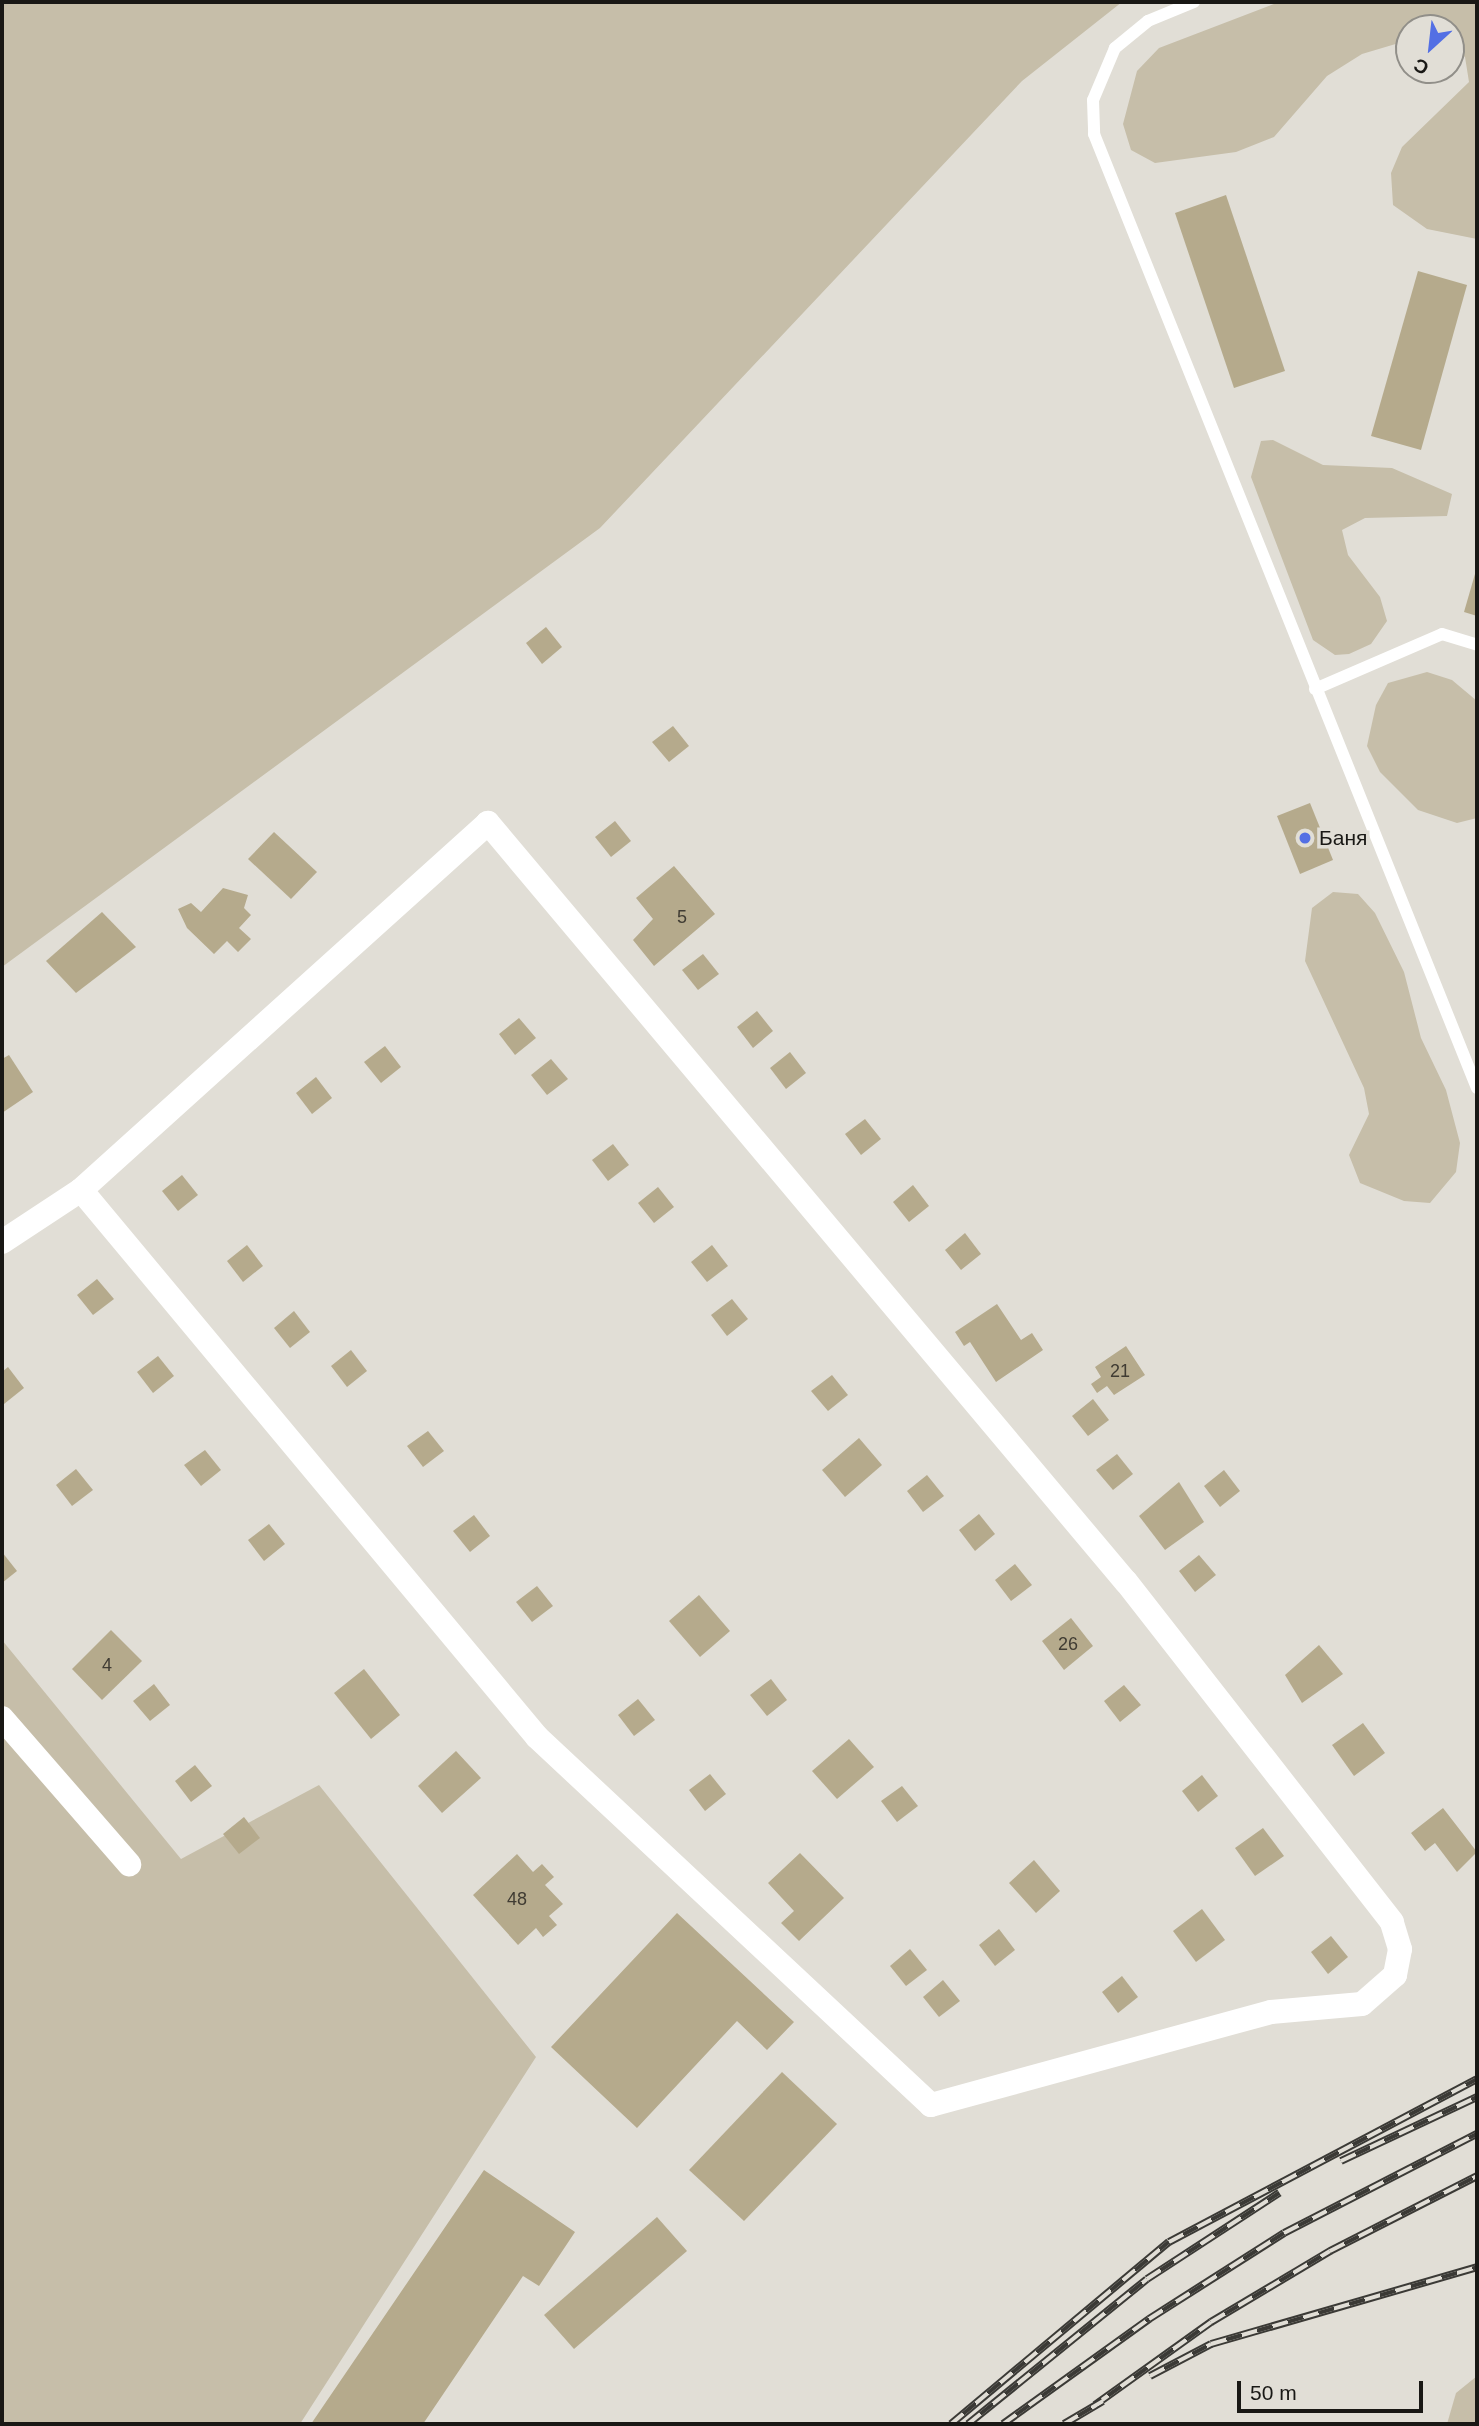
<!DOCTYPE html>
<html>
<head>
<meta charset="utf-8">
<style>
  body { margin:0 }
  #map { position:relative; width:1479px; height:2426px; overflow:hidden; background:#e1ded6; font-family:Arial,sans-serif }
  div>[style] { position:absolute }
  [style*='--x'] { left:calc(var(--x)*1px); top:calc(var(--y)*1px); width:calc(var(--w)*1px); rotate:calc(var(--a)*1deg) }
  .green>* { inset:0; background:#c6bea9 }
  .building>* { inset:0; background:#b5aa8c }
  .lane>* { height:12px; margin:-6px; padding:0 6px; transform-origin:6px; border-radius:6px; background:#fff }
  .street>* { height:24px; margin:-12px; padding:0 12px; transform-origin:12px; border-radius:12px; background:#fff }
  .rail>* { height:8px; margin-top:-4px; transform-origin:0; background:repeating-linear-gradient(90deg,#e1ded6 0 16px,#3b3a36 0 32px); box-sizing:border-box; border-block:2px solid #3b3a36 }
  .dots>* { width:19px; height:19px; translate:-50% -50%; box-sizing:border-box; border:4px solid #e1ded6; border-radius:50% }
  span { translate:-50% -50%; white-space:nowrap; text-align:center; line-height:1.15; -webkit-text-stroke:7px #e1ded6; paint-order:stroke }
  .number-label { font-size:18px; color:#403c33 }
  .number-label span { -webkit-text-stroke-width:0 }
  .poi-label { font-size:21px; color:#191815 }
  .left { translate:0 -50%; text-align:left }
  .frame { position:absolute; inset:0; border:4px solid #191815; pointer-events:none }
  .north { position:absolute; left:1395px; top:14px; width:70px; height:70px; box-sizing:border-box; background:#e1ded6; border:2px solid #918f89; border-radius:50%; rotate:207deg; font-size:19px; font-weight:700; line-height:28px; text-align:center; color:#191815 }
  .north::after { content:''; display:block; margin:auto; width:24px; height:32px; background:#536fe4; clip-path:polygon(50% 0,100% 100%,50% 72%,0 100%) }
  .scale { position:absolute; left:1237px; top:2381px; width:186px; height:32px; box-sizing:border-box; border:4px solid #191815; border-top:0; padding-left:9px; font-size:21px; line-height:24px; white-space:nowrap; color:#191815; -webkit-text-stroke:5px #e1ded6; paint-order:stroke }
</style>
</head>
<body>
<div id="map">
  <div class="green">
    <i style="clip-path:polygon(2px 2px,1122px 2px,1022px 81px,600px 528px,2px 967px)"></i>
    <i style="clip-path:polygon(1279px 2px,1477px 2px,1477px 239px,1427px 229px,1393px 205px,1391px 173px,1402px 147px,1469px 82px,1465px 57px,1451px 46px,1451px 28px,1409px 28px,1409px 40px,1362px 54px,1327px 76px,1274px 137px,1236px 152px,1155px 163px,1131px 150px,1123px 124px,1137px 71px,1159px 48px)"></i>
    <i style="clip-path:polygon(1273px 440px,1323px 465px,1392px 468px,1452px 494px,1447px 516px,1365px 518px,1342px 530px,1348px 555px,1380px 597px,1387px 621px,1371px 644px,1349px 654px,1335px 655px,1313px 640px,1251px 477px,1261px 441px)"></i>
    <i style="clip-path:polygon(1427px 672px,1452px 680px,1477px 701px,1477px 818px,1457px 823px,1418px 810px,1380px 772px,1367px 746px,1376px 705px,1388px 683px)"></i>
    <i style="clip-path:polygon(1333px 892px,1358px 894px,1375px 913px,1404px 972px,1421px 1038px,1446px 1090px,1460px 1143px,1456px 1172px,1430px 1203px,1404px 1201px,1360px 1183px,1349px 1155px,1369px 1114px,1364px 1088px,1305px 961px,1312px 908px)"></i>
    <i style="clip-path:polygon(2px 1640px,181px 1859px,319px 1785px,536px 2057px,300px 2424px,2px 2424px)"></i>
    <i style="clip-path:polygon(1477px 2376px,1477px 2424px,1447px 2424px,1456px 2393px)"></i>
  </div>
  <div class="building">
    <i style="clip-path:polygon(1226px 195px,1285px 371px,1234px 388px,1175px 213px)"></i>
    <i style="clip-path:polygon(1418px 271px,1467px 285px,1421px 450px,1371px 436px)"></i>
    <i style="clip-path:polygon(1477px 567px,1477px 616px,1464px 612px)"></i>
    <i style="clip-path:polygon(546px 627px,562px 647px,542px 664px,526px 643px)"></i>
    <i style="clip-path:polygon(673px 726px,689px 746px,669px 762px,652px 742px)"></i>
    <i style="clip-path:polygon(1310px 803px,1333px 860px,1300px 874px,1277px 816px)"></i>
    <i style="clip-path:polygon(615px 821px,631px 841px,611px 857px,595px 837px)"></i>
    <i style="clip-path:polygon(274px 832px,317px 872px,291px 899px,248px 859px)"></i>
    <i style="clip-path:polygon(674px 866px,715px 914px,654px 966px,633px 940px,653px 919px,636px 898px)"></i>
    <i style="clip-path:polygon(223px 888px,248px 895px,244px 908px,251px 915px,239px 928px,251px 939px,238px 952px,227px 941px,214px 954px,187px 928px,178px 909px,191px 903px,201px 912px)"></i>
    <i style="clip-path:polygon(102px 912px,136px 947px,76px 993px,46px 961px)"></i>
    <i style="clip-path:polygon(703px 954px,719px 974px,698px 990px,682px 970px)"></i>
    <i style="clip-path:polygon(757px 1011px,773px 1031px,753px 1048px,737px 1027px)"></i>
    <i style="clip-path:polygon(519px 1018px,536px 1038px,515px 1055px,499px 1034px)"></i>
    <i style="clip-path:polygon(385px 1046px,401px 1067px,381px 1083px,364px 1062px)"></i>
    <i style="clip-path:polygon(790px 1052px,806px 1073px,786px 1089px,770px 1068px)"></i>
    <i style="clip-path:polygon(9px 1055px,33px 1092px,2px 1113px,2px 1059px)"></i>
    <i style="clip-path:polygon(551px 1059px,568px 1079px,547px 1095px,531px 1075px)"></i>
    <i style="clip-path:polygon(316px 1077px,332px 1098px,312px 1114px,296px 1093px)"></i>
    <i style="clip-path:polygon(865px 1119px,881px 1139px,861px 1155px,845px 1134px)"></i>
    <i style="clip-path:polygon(613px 1144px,629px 1165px,608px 1181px,592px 1160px)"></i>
    <i style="clip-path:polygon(182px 1175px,198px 1195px,178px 1211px,162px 1191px)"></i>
    <i style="clip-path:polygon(913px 1185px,929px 1206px,909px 1222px,893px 1202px)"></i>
    <i style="clip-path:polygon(658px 1187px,674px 1207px,654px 1223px,638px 1203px)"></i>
    <i style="clip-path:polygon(965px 1233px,981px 1254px,961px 1270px,945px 1250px)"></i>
    <i style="clip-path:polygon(247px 1245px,263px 1266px,243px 1282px,227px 1261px)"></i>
    <i style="clip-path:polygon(712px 1245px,728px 1266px,707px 1282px,691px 1262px)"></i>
    <i style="clip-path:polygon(97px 1279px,114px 1299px,93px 1315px,77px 1295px)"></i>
    <i style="clip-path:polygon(732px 1299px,748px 1319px,727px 1336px,711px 1315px)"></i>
    <i style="clip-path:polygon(997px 1304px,1021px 1340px,1032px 1333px,1043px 1350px,996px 1382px,970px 1342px,964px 1346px,955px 1332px)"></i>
    <i style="clip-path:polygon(294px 1311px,310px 1332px,290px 1348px,274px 1328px)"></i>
    <i style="clip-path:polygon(1126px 1346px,1145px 1375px,1114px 1395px,1107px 1386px,1097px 1393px,1091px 1384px,1101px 1377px,1095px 1367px)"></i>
    <i style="clip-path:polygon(351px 1350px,367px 1371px,347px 1387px,331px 1366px)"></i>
    <i style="clip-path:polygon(158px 1356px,174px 1376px,153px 1393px,137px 1372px)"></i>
    <i style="clip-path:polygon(8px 1367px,24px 1388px,4px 1404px,2px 1372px)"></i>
    <i style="clip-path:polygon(832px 1375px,848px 1395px,828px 1411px,811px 1391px)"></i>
    <i style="clip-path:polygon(1093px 1399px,1109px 1420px,1088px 1436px,1072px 1416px)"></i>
    <i style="clip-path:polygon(428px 1431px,444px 1451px,423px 1467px,407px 1446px)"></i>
    <i style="clip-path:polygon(859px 1438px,882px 1465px,845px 1497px,822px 1470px)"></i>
    <i style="clip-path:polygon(205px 1450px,221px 1470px,201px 1486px,184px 1465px)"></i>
    <i style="clip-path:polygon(1117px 1454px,1133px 1474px,1113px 1490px,1096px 1470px)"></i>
    <i style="clip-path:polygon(76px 1469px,93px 1490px,72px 1506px,56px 1485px)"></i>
    <i style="clip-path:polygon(1224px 1470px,1240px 1491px,1220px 1507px,1204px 1486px)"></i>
    <i style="clip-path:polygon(927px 1475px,944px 1496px,923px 1512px,907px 1491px)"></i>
    <i style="clip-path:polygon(1179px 1482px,1204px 1522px,1165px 1550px,1139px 1516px)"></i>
    <i style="clip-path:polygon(979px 1514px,995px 1534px,975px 1551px,959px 1530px)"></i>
    <i style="clip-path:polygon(474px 1515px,490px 1536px,470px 1552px,453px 1531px)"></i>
    <i style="clip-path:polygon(269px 1524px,285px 1544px,264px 1561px,248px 1540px)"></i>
    <i style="clip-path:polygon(2px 1552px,17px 1571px,2px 1583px)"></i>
    <i style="clip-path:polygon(1199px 1555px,1216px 1575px,1195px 1592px,1179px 1571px)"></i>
    <i style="clip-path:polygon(1015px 1564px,1032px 1585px,1011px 1601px,995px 1580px)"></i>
    <i style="clip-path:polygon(537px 1586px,553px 1606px,532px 1622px,516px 1602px)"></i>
    <i style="clip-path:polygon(699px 1595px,730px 1631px,700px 1657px,669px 1621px)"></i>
    <i style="clip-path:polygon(1071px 1618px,1093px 1646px,1064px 1670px,1042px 1641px)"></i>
    <i style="clip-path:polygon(111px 1630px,142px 1661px,102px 1700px,72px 1669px)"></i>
    <i style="clip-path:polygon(1319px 1645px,1343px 1674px,1302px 1703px,1285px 1675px)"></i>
    <i style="clip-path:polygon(364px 1669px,400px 1715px,371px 1739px,334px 1693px)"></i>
    <i style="clip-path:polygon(771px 1679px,787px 1700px,767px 1716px,750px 1695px)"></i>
    <i style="clip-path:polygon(154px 1684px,170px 1705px,150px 1721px,133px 1701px)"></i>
    <i style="clip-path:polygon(1124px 1685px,1141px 1705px,1120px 1722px,1104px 1701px)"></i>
    <i style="clip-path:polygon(638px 1699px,655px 1720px,634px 1736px,618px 1715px)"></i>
    <i style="clip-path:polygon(1363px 1723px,1385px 1753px,1354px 1776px,1332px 1745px)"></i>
    <i style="clip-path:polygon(849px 1739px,874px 1767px,837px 1799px,812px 1771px)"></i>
    <i style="clip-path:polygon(456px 1751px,481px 1778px,442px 1813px,418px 1786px)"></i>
    <i style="clip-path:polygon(195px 1765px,212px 1786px,191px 1802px,175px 1781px)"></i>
    <i style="clip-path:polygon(710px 1774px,726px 1794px,705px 1811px,689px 1790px)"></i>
    <i style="clip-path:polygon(1202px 1775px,1218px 1796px,1198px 1812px,1182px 1791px)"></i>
    <i style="clip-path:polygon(902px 1786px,918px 1806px,897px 1822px,881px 1801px)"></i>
    <i style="clip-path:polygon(1443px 1808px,1477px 1852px,1457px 1872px,1435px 1843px,1425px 1851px,1411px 1833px)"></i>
    <i style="clip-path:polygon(244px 1817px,260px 1838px,239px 1854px,223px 1834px)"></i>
    <i style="clip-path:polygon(1263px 1828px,1284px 1856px,1255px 1876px,1235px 1848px)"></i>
    <i style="clip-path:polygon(800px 1853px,844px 1898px,799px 1941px,781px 1923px,794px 1911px,768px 1883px)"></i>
    <i style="clip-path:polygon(517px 1854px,533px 1872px,542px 1864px,554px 1877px,545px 1885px,563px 1904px,549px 1916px,557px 1925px,543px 1937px,536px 1928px,518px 1945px,473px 1895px)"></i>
    <i style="clip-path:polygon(1034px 1860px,1060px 1891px,1036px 1913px,1009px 1883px)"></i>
    <i style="clip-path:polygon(1202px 1909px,1225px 1940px,1196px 1962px,1173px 1931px)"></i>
    <i style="clip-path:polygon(677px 1913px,794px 2022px,767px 2050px,737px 2021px,637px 2128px,551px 2047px)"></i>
    <i style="clip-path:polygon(999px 1929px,1015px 1950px,995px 1966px,979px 1945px)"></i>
    <i style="clip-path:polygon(1331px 1936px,1348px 1957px,1328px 1974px,1311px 1952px)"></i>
    <i style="clip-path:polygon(910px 1949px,927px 1970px,906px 1986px,890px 1966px)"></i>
    <i style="clip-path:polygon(1122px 1976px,1138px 1997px,1118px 2013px,1102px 1992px)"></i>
    <i style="clip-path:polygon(943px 1980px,960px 2001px,939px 2017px,923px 1997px)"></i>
    <i style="clip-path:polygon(782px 2072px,837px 2124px,744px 2221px,689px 2170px)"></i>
    <i style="clip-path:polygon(484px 2170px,575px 2232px,539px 2286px,523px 2276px,423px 2424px,311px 2424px)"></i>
    <i style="clip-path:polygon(657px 2217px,687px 2251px,574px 2349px,544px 2315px)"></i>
  </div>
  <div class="lane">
    <i style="--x:1194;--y:2;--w:50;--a:157.6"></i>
    <i style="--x:1148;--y:21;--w:43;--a:140.7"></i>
    <i style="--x:1115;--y:48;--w:56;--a:112.9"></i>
    <i style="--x:1093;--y:100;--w:34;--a:88"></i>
    <i style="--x:1094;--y:134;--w:1028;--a:68.13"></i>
    <i style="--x:1315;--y:689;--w:138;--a:-23.4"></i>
    <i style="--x:1442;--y:634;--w:37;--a:17"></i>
  </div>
  <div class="street">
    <i style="--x:2;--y:1242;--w:95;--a:-33.4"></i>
    <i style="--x:81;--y:1190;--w:712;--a:50.18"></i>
    <i style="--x:537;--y:1737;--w:539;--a:43.05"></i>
    <i style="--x:931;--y:2105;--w:352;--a:-15.3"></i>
    <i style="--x:1271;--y:2012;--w:91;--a:-5"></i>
    <i style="--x:1362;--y:2004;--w:44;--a:-41.3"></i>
    <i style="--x:1395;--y:1975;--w:26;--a:-79"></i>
    <i style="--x:1400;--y:1949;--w:28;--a:-107"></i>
    <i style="--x:1392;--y:1922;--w:432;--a:-128"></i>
    <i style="--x:1126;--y:1582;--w:992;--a:-130.05"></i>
    <i style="--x:488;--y:823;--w:548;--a:137.96"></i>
    <i style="--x:2;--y:1718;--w:194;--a:49"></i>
  </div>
  <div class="rail">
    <i style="--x:1341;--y:2161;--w:150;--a:-25.2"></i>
    <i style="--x:1150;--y:2376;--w:69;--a:-27.7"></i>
    <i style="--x:1211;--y:2344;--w:277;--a:-16.1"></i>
    <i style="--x:1095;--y:2405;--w:143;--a:-35.6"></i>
    <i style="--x:1211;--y:2322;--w:139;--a:-30.8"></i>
    <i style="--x:1330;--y:2251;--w:165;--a:-27"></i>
    <i style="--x:951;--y:2424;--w:284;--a:-39.9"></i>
    <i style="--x:1169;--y:2242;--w:348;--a:-27.9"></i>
    <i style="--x:968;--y:2424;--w:230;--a:-39"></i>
    <i style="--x:1147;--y:2279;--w:158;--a:-33.1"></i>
    <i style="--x:1003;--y:2424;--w:180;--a:-35.7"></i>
    <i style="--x:1149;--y:2319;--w:160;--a:-32.5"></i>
    <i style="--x:1284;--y:2233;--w:217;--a:-27.2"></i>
    <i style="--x:1064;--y:2424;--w:45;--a:-30.5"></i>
  </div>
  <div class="dots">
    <i style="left:1305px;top:838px;background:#536fe4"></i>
  </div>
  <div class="number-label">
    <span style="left:682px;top:917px">5</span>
    <span style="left:1120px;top:1371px">21</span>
    <span style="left:1068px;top:1644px">26</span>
    <span style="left:107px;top:1665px">4</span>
    <span style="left:517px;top:1899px">48</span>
  </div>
  <div class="poi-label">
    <span class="left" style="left:1319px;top:838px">Баня</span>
  </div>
  <div class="frame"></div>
  <div class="north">С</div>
  <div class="scale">50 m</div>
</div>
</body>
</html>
